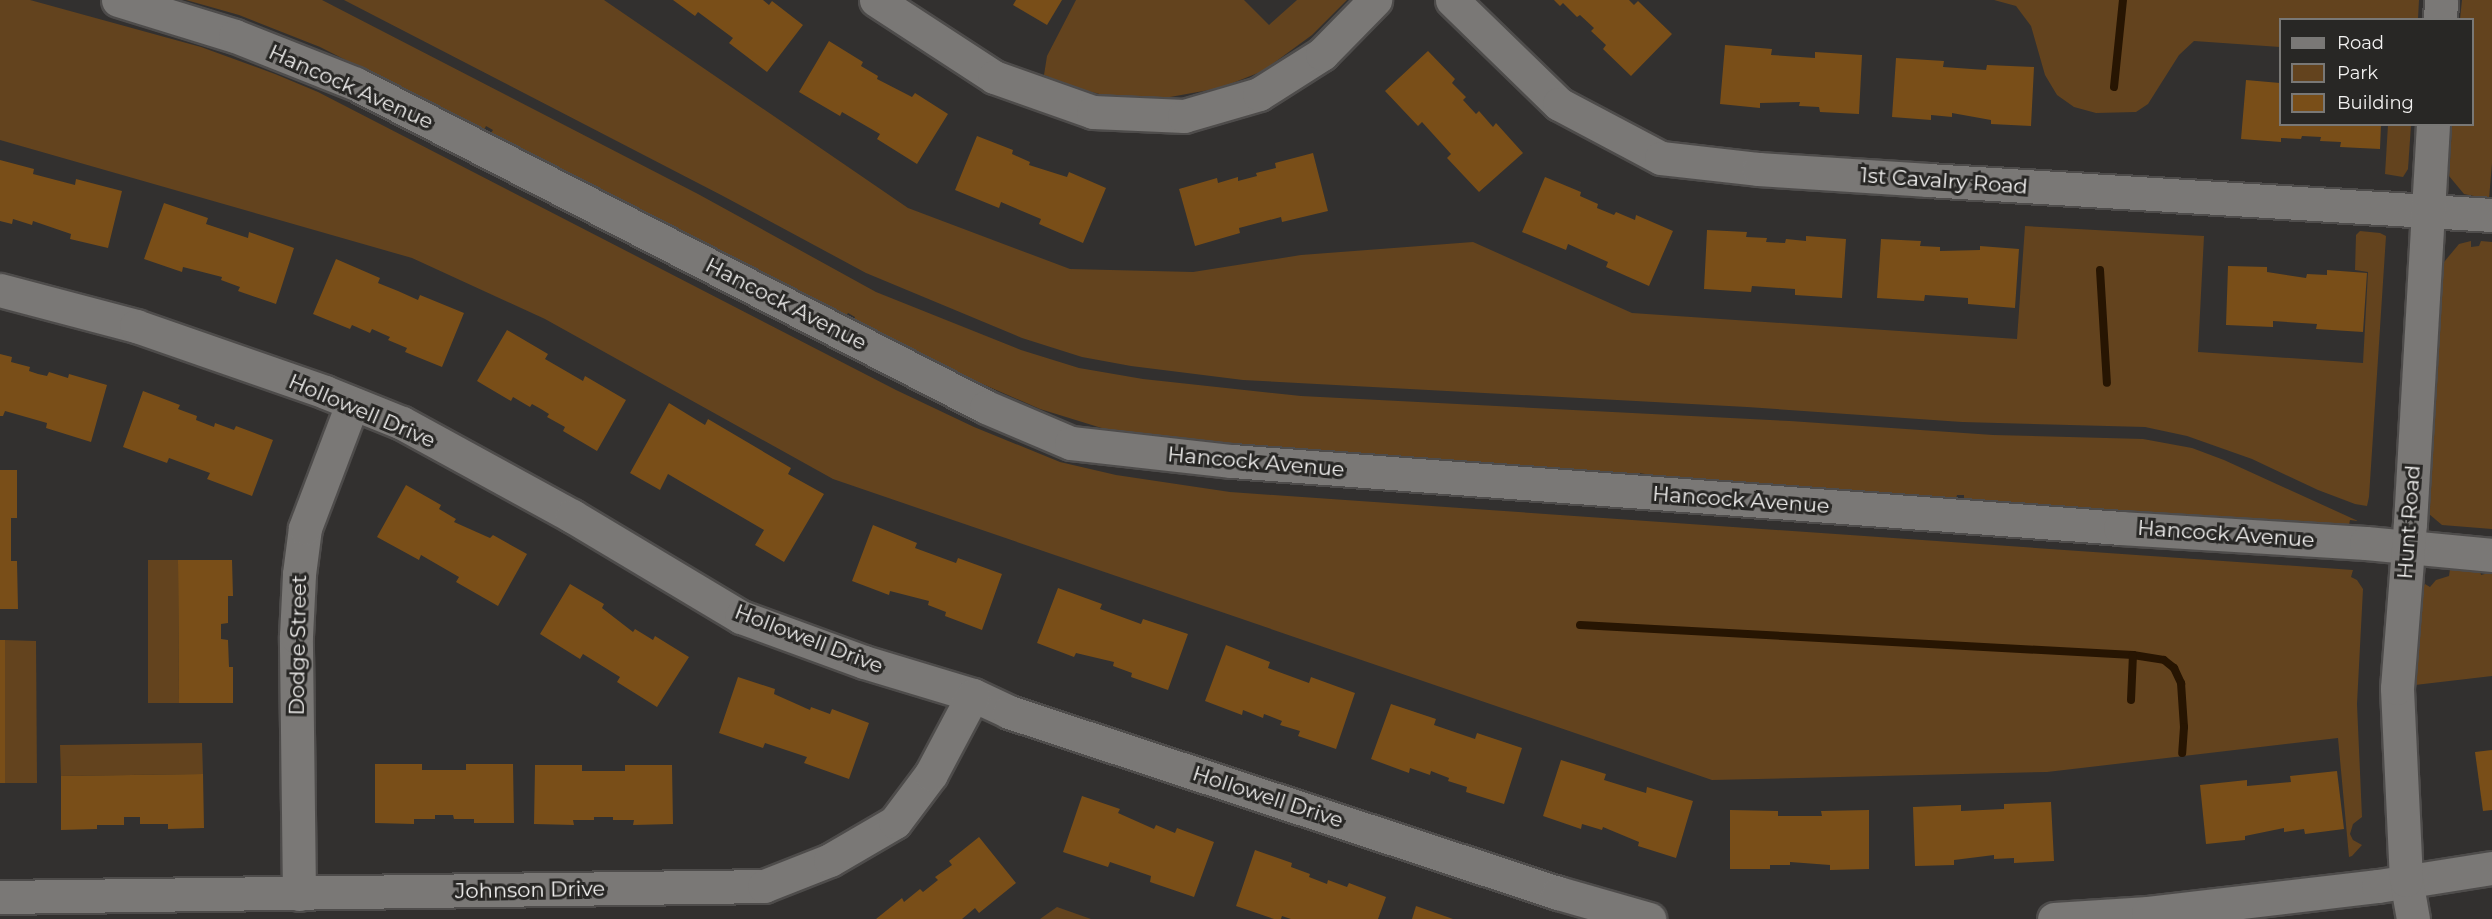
<!DOCTYPE html>
<html>
<head>
<meta charset="utf-8">
<style>
  body { margin:0 }
  #map { position:relative; width:2492px; height:919px; overflow:hidden; background:#32302f; font-family:Montserrat,sans-serif }
  div>[style] { position:absolute }
  [style*='--x'] { left:calc(var(--x)*1px); top:calc(var(--y)*1px); width:calc(var(--w)*1px); rotate:calc(var(--a)*1deg) }
  .green>* { inset:0; background:#63431e }
  .stream>* { height:8px; margin:-4px; padding:0 4px; transform-origin:4px; border-radius:4px; background:#271502 }
  .building>* { inset:0; background:#794e18 }
  .roads { filter:drop-shadow(2px 0 #4e4c4b) drop-shadow(-2px 0 #4e4c4b) drop-shadow(0 2px #4e4c4b) drop-shadow(0 -2px #4e4c4b) }
  .minor>* { height:33px; margin:-16.5px; padding:0 16.5px; transform-origin:16.5px; border-radius:16.5px; background:#7a7876 }
  span { translate:-50% -50%; white-space:nowrap; text-align:center; line-height:1.15; -webkit-text-stroke:6px #282725; paint-order:stroke }
  .street-label { font-size:21px; color:#f2f1f0 }
  .legend { position:absolute; left:2279px; top:18px; width:195px; height:108px; box-sizing:border-box; background:#282725; border:2px solid #797876; margin:0; padding:8px 10px; list-style:none; font-size:18px; color:#f2f1f0 }
  .legend li { display:flex; align-items:center; gap:12px; height:30px }
  .legend b { width:30px; border:2px solid #797876 }
</style>
</head>
<body>
<div id="map">
  <div class="green">
    <i style="clip-path:polygon(0 0,30px 0,201px 47px,275px 74px,318px 92px,896px 390px,974px 427px,1060px 462px,1116px 475px,1230px 492px,2353px 570px,2351px 577px,2357px 580px,2363px 589px,2357px 704px,2362px 817px,2353px 824px,2350px 834px,2353px 840px,2362px 845px,2352px 856px,2349px 857px,2338px 738px,2047px 772px,1712px 780px,833px 479px,545px 319px,412px 258px,0 140px)"></i>
    <i style="clip-path:polygon(186px 0,322px 0,698px 194px,876px 292px,1021px 350px,1079px 368px,1143px 379px,1301px 396px,1790px 421px,1993px 435px,2143px 439px,2192px 448px,2224px 460px,2358px 521px,2350px 520px,2349px 525px,2292px 522px,1964px 500px,1964px 495px,1957px 495px,1956px 499px,1645px 478px,1645px 474px,1639px 473px,1638px 477px,1310px 456px,1165px 437px,1121px 434px,1040px 409px,948px 369px,854px 321px,855px 317px,848px 313px,846px 317px,491px 133px,493px 130px,486px 126px,484px 130px,320px 47px,239px 15px)"></i>
    <i style="clip-path:polygon(344px 0,604px 0,908px 208px,1070px 269px,1193px 272px,1301px 255px,1473px 242px,1632px 313px,2017px 339px,2025px 226px,2204px 236px,2198px 352px,2363px 363px,2368px 272px,2355px 270px,2356px 235px,2360px 231px,2380px 233px,2386px 236px,2369px 497px,2367px 506px,2355px 504px,2318px 490px,2252px 459px,2187px 436px,2145px 427px,1962px 422px,1747px 407px,1243px 380px,1131px 366px,1082px 357px,1022px 338px,866px 273px,723px 196px)"></i>
    <i style="clip-path:polygon(1076px 0,1244px 0,1269px 25px,1297px 0,1347px 0,1312px 35px,1263px 71px,1220px 88px,1159px 99px,1119px 99px,1076px 88px,1044px 75px,1047px 56px)"></i>
    <i style="clip-path:polygon(1994px 0,2419px 0,2418px 19px,2280px 20px,2280px 47px,2194px 41px,2179px 55px,2148px 104px,2136px 112px,2096px 113px,2074px 107px,2057px 95px,2045px 75px,2031px 26px,2016px 6px)"></i>
    <i style="clip-path:polygon(2462px 0,2492px 0,2492px 163px,2489px 199px,2464px 194px,2449px 176px,2452px 125px,2472px 124px,2472px 20px,2460px 19px)"></i>
    <i style="clip-path:polygon(2388px 125px,2411px 125px,2408px 169px,2403px 177px,2385px 174px)"></i>
    <i style="clip-path:polygon(2471px 241px,2471px 247px,2479px 246px,2481px 241px,2492px 242px,2492px 529px,2442px 525px,2429px 514px,2427px 497px,2444px 262px,2459px 244px)"></i>
    <i style="clip-path:polygon(148px 560px,178px 560px,179px 703px,148px 703px)"></i>
    <i style="clip-path:polygon(2450px 569px,2480px 570px,2481px 575px,2492px 572px,2492px 676px,2415px 685px,2421px 590px,2425px 584px,2430px 587px,2436px 580px,2449px 576px)"></i>
    <i style="clip-path:polygon(5px 640px,36px 641px,37px 783px,5px 783px)"></i>
    <i style="clip-path:polygon(202px 743px,203px 774px,61px 776px,60px 745px)"></i>
    <i style="clip-path:polygon(1057px 907px,1091px 919px,1040px 919px)"></i>
  </div>
  <div class="stream">
    <i style="--x:2114;--y:87;--w:87;--a:-84.1"></i>
    <i style="--x:2100;--y:270;--w:113;--a:86.5"></i>
    <i style="--x:1580;--y:625;--w:554;--a:3.11"></i>
    <i style="--x:2133;--y:655;--w:31;--a:9"></i>
    <i style="--x:2164;--y:660;--w:13;--a:39"></i>
    <i style="--x:2174;--y:668;--w:17;--a:65"></i>
    <i style="--x:2181;--y:683;--w:44;--a:86.1"></i>
    <i style="--x:2184;--y:727;--w:26;--a:94"></i>
    <i style="--x:2131;--y:700;--w:45;--a:-87.5"></i>
  </div>
  <div class="building">
    <i style="clip-path:polygon(673px 0,763px 0,769px 5px,772px 1px,803px 25px,767px 72px,729px 43px,733px 38px,698px 12px,695px 16px)"></i>
    <i style="clip-path:polygon(1016px 0,1062px 0,1047px 25px,1013px 5px)"></i>
    <i style="clip-path:polygon(1554px 0,1629px 0,1634px 5px,1638px 1px,1672px 34px,1631px 76px,1603px 49px,1606px 45px,1591px 31px,1594px 28px,1580px 15px,1577px 17px,1563px 3px,1560px 6px)"></i>
    <i style="clip-path:polygon(829px 41px,863px 62px,861px 66px,878px 76px,877px 79px,912px 97px,915px 93px,948px 114px,917px 164px,877px 139px,880px 134px,842px 112px,840px 116px,799px 92px)"></i>
    <i style="clip-path:polygon(1725px 45px,1772px 49px,1771px 55px,1815px 58px,1815px 52px,1862px 55px,1859px 114px,1820px 112px,1819px 107px,1799px 106px,1800px 102px,1760px 103px,1760px 108px,1720px 104px)"></i>
    <i style="clip-path:polygon(1428px 51px,1455px 79px,1452px 83px,1466px 97px,1463px 100px,1476px 114px,1479px 111px,1493px 127px,1496px 123px,1523px 153px,1479px 192px,1447px 158px,1451px 154px,1422px 122px,1418px 126px,1385px 91px)"></i>
    <i style="clip-path:polygon(1896px 58px,1944px 61px,1943px 67px,1986px 70px,1987px 65px,2034px 67px,2031px 126px,1991px 124px,1991px 120px,1952px 113px,1952px 117px,1931px 115px,1931px 120px,1892px 117px)"></i>
    <i style="clip-path:polygon(2246px 80px,2280px 83px,2280px 124px,2381px 124px,2380px 149px,2340px 147px,2341px 142px,2320px 141px,2321px 137px,2302px 136px,2301px 139px,2281px 138px,2281px 142px,2241px 139px)"></i>
    <i style="clip-path:polygon(977px 136px,1013px 150px,1012px 154px,1030px 162px,1029px 165px,1067px 177px,1069px 172px,1106px 188px,1083px 243px,1039px 224px,1041px 219px,1001px 202px,999px 208px,955px 190px)"></i>
    <i style="clip-path:polygon(1313px 153px,1328px 211px,1282px 222px,1281px 217px,1239px 228px,1240px 233px,1195px 246px,1179px 189px,1217px 178px,1218px 183px,1238px 177px,1238px 181px,1257px 176px,1256px 173px,1276px 168px,1275px 163px)"></i>
    <i style="clip-path:polygon(0 160px,34px 169px,33px 174px,75px 185px,76px 179px,122px 191px,108px 248px,70px 239px,71px 234px,33px 221px,32px 225px,13px 219px,12px 224px,0 221px)"></i>
    <i style="clip-path:polygon(1545px 177px,1581px 192px,1580px 196px,1598px 204px,1597px 208px,1614px 215px,1616px 212px,1635px 220px,1636px 215px,1673px 231px,1649px 286px,1606px 267px,1608px 262px,1568px 244px,1566px 250px,1522px 232px)"></i>
    <i style="clip-path:polygon(164px 203px,208px 218px,206px 224px,248px 238px,249px 232px,294px 248px,276px 304px,238px 291px,240px 287px,221px 280px,222px 277px,183px 267px,182px 272px,144px 259px)"></i>
    <i style="clip-path:polygon(1707px 230px,1747px 232px,1746px 237px,1767px 238px,1766px 242px,1785px 243px,1786px 239px,1806px 241px,1806px 236px,1846px 239px,1842px 298px,1795px 295px,1795px 289px,1752px 286px,1751px 292px,1704px 289px)"></i>
    <i style="clip-path:polygon(1881px 239px,1921px 241px,1920px 246px,1940px 247px,1940px 251px,1980px 250px,1980px 246px,2019px 249px,2015px 308px,1968px 304px,1968px 298px,1925px 295px,1924px 301px,1877px 298px)"></i>
    <i style="clip-path:polygon(336px 259px,380px 278px,378px 283px,398px 291px,418px 300px,420px 295px,464px 313px,442px 367px,405px 352px,407px 348px,388px 340px,390px 337px,372px 329px,370px 333px,352px 325px,350px 329px,313px 314px)"></i>
    <i style="clip-path:polygon(2228px 266px,2267px 267px,2267px 272px,2306px 278px,2307px 274px,2327px 275px,2327px 270px,2367px 273px,2363px 332px,2316px 329px,2317px 324px,2273px 321px,2273px 327px,2226px 325px)"></i>
    <i style="clip-path:polygon(507px 330px,548px 354px,545px 359px,583px 381px,585px 376px,626px 400px,597px 451px,563px 431px,565px 427px,547px 417px,549px 414px,541px 409px,532px 404px,530px 407px,513px 397px,511px 401px,477px 381px)"></i>
    <i style="clip-path:polygon(0 354px,12px 357px,11px 362px,30px 367px,29px 371px,38px 374px,47px 376px,49px 372px,68px 378px,69px 374px,107px 385px,91px 442px,46px 428px,47px 423px,5px 411px,3px 416px,0 416px)"></i>
    <i style="clip-path:polygon(143px 391px,180px 405px,178px 409px,197px 416px,196px 420px,214px 427px,215px 423px,234px 430px,236px 426px,273px 440px,252px 496px,207px 479px,210px 473px,169px 458px,167px 463px,123px 447px)"></i>
    <i style="clip-path:polygon(669px 403px,705px 425px,708px 419px,791px 468px,788px 474px,824px 494px,784px 562px,755px 545px,764px 530px,668px 474px,660px 490px,630px 473px)"></i>
    <i style="clip-path:polygon(0 470px,17px 470px,17px 518px,11px 518px,11px 561px,17px 561px,18px 609px,0 609px)"></i>
    <i style="clip-path:polygon(406px 485px,441px 505px,439px 509px,456px 519px,454px 522px,490px 538px,493px 535px,527px 554px,498px 606px,456px 582px,459px 577px,421px 555px,419px 560px,377px 537px)"></i>
    <i style="clip-path:polygon(873px 525px,917px 543px,915px 548px,956px 563px,958px 558px,1002px 574px,982px 630px,945px 616px,946px 612px,928px 605px,929px 601px,890px 591px,889px 595px,852px 581px)"></i>
    <i style="clip-path:polygon(178px 560px,232px 560px,233px 596px,228px 596px,228px 623px,221px 624px,221px 639px,228px 640px,229px 667px,233px 667px,233px 703px,179px 703px)"></i>
    <i style="clip-path:polygon(570px 584px,604px 604px,602px 608px,633px 632px,635px 629px,653px 640px,655px 636px,689px 657px,657px 707px,617px 682px,620px 677px,583px 654px,580px 659px,540px 634px)"></i>
    <i style="clip-path:polygon(1058px 588px,1102px 604px,1100px 609px,1141px 624px,1143px 619px,1188px 634px,1168px 690px,1131px 677px,1132px 673px,1113px 666px,1114px 662px,1076px 653px,1074px 657px,1037px 643px)"></i>
    <i style="clip-path:polygon(0 640px,5px 640px,5px 783px,0 783px)"></i>
    <i style="clip-path:polygon(1226px 645px,1270px 662px,1268px 668px,1309px 683px,1311px 677px,1355px 693px,1336px 749px,1298px 736px,1300px 731px,1280px 725px,1282px 721px,1264px 714px,1263px 718px,1243px 710px,1242px 715px,1205px 701px)"></i>
    <i style="clip-path:polygon(738px 677px,775px 689px,774px 694px,810px 710px,811px 707px,830px 714px,832px 709px,869px 723px,849px 779px,804px 763px,807px 757px,765px 743px,763px 748px,719px 733px)"></i>
    <i style="clip-path:polygon(1391px 704px,1436px 719px,1434px 725px,1475px 739px,1477px 733px,1522px 748px,1504px 804px,1466px 792px,1467px 787px,1448px 781px,1449px 778px,1431px 771px,1430px 775px,1410px 768px,1409px 773px,1371px 759px)"></i>
    <i style="clip-path:polygon(2492px 750px,2492px 810px,2483px 811px,2475px 752px)"></i>
    <i style="clip-path:polygon(1561px 760px,1606px 774px,1604px 780px,1646px 793px,1647px 787px,1693px 801px,1676px 858px,1638px 846px,1639px 842px,1603px 827px,1602px 830px,1582px 824px,1581px 829px,1543px 816px)"></i>
    <i style="clip-path:polygon(375px 764px,422px 764px,422px 770px,466px 770px,466px 764px,513px 764px,514px 823px,474px 823px,474px 819px,454px 819px,453px 815px,435px 815px,435px 819px,414px 819px,414px 824px,375px 823px)"></i>
    <i style="clip-path:polygon(535px 765px,582px 765px,582px 771px,625px 771px,625px 765px,672px 765px,673px 824px,633px 825px,634px 820px,613px 820px,613px 817px,594px 817px,594px 820px,573px 820px,574px 825px,534px 824px)"></i>
    <i style="clip-path:polygon(2337px 771px,2344px 829px,2305px 834px,2304px 829px,2284px 832px,2284px 828px,2245px 836px,2245px 840px,2206px 844px,2200px 785px,2247px 780px,2247px 786px,2291px 782px,2290px 776px)"></i>
    <i style="clip-path:polygon(203px 774px,204px 828px,168px 829px,168px 824px,140px 824px,140px 817px,124px 817px,124px 825px,97px 825px,97px 829px,61px 830px,61px 776px)"></i>
    <i style="clip-path:polygon(1082px 796px,1120px 809px,1118px 813px,1154px 829px,1156px 825px,1175px 833px,1177px 828px,1214px 842px,1194px 897px,1150px 882px,1151px 876px,1110px 862px,1108px 867px,1063px 852px)"></i>
    <i style="clip-path:polygon(2051px 802px,2054px 861px,2014px 863px,2014px 858px,1994px 859px,1994px 855px,1954px 860px,1954px 865px,1915px 866px,1913px 807px,1961px 805px,1961px 811px,2004px 809px,2004px 804px)"></i>
    <i style="clip-path:polygon(1730px 810px,1778px 811px,1778px 816px,1822px 816px,1821px 811px,1869px 810px,1869px 869px,1830px 870px,1830px 865px,1790px 862px,1790px 865px,1770px 865px,1770px 869px,1730px 869px)"></i>
    <i style="clip-path:polygon(979px 837px,1016px 883px,979px 913px,975px 908px,962px 919px,876px 919px,902px 898px,904px 902px,920px 889px,923px 892px,938px 880px,935px 877px,952px 865px,949px 861px)"></i>
    <i style="clip-path:polygon(1255px 850px,1292px 863px,1291px 867px,1310px 874px,1309px 877px,1327px 884px,1328px 880px,1347px 887px,1349px 883px,1386px 897px,1378px 919px,1291px 919px,1282px 916px,1281px 919px,1274px 919px,1236px 906px)"></i>
    <i style="clip-path:polygon(1416px 906px,1453px 919px,1412px 919px)"></i>
  </div>
  <div class="roads">
    <div class="minor">
      <i style="--x:118;--y:0;--w:122;--a:17.1"></i>
      <i style="--x:235;--y:36;--w:130;--a:21.6"></i>
      <i style="--x:356;--y:84;--w:708;--a:27.14"></i>
      <i style="--x:986;--y:407;--w:92;--a:23"></i>
      <i style="--x:1071;--y:443;--w:162;--a:6.4"></i>
      <i style="--x:1232;--y:461;--w:891;--a:4.31"></i>
      <i style="--x:2120;--y:528;--w:246;--a:3.5"></i>
      <i style="--x:2366;--y:543;--w:127;--a:5.4"></i>
      <i style="--x:876;--y:0;--w:141;--a:33.1"></i>
      <i style="--x:994;--y:77;--w:105;--a:19.5"></i>
      <i style="--x:1093;--y:112;--w:91;--a:2.5"></i>
      <i style="--x:1184;--y:116;--w:78;--a:-16.3"></i>
      <i style="--x:1259;--y:94;--w:75;--a:-32.4"></i>
      <i style="--x:1322;--y:54;--w:76;--a:-45.5"></i>
      <i style="--x:1452;--y:0;--w:149;--a:44.2"></i>
      <i style="--x:1559;--y:104;--w:115;--a:27.9"></i>
      <i style="--x:1661;--y:158;--w:99;--a:6.4"></i>
      <i style="--x:1759;--y:169;--w:169;--a:3.7"></i>
      <i style="--x:1928;--y:180;--w:565;--a:3.55"></i>
      <i style="--x:2440;--y:20;--w:20;--a:-87"></i>
      <i style="--x:0;--y:290;--w:141;--a:14.8"></i>
      <i style="--x:136;--y:326;--w:200;--a:19.2"></i>
      <i style="--x:325;--y:392;--w:83;--a:21.9"></i>
      <i style="--x:402;--y:423;--w:194;--a:28.7"></i>
      <i style="--x:572;--y:516;--w:197;--a:30.9"></i>
      <i style="--x:741;--y:617;--w:131;--a:20.1"></i>
      <i style="--x:864;--y:662;--w:114;--a:16.8"></i>
      <i style="--x:973;--y:695;--w:40;--a:25"></i>
      <i style="--x:1009;--y:712;--w:578;--a:18.25"></i>
      <i style="--x:1558;--y:893;--w:95;--a:15.9"></i>
      <i style="--x:299;--y:894;--w:258;--a:-90.7"></i>
      <i style="--x:296;--y:636;--w:62;--a:-87.2"></i>
      <i style="--x:299;--y:574;--w:46;--a:-82.6"></i>
      <i style="--x:305;--y:528;--w:133;--a:-69.2"></i>
      <i style="--x:0;--y:897;--w:764;--a:-0.82"></i>
      <i style="--x:764;--y:886;--w:71;--a:-21.5"></i>
      <i style="--x:830;--y:860;--w:75;--a:-30.3"></i>
      <i style="--x:895;--y:822;--w:60;--a:-53.1"></i>
      <i style="--x:931;--y:774;--w:89;--a:-62"></i>
      <i style="--x:2054;--y:919;--w:94;--a:-3.7"></i>
      <i style="--x:2148;--y:913;--w:232;--a:-6.7"></i>
      <i style="--x:2378;--y:886;--w:115;--a:-9"></i>
      <i style="--x:2413;--y:919;--w:40;--a:-100"></i>
      <i style="--x:2406;--y:880;--w:192;--a:-92.7"></i>
      <i style="--x:2397;--y:688;--w:166;--a:-85.5"></i>
      <i style="--x:2410;--y:523;--w:400;--a:-86.7"></i>
    </div>
  </div>
  <div class="street-label">
    <span style="left:351px;top:87px;rotate:24deg">Hancock Avenue</span>
    <span style="left:1944px;top:181px;rotate:4deg">1st Cavalry Road</span>
    <span style="left:786px;top:304px;rotate:27deg">Hancock Avenue</span>
    <span style="left:362px;top:411px;rotate:23deg">Hollowell Drive</span>
    <span style="left:1256px;top:462px;rotate:5deg">Hancock Avenue</span>
    <span style="left:1741px;top:500px;rotate:4deg">Hancock Avenue</span>
    <span style="left:2409px;top:522px;rotate:-86deg">Hunt Road</span>
    <span style="left:2226px;top:534px;rotate:4deg">Hancock Avenue</span>
    <span style="left:809px;top:639px;rotate:21deg">Hollowell Drive</span>
    <span style="left:298px;top:645px;rotate:-89deg">Dodge Street</span>
    <span style="left:1268px;top:797px;rotate:18deg">Hollowell Drive</span>
    <span style="left:530px;top:890px;rotate:-1deg">Johnson Drive</span>
  </div>
  <ul class="legend">
  <li><b style="height:8px;background:#7a7876"></b>Road</li>
  <li><b style="height:16px;background:#63431e"></b>Park</li>
  <li><b style="height:16px;background:#794e18"></b>Building</li>
  </ul>
</div>
</body>
</html>
